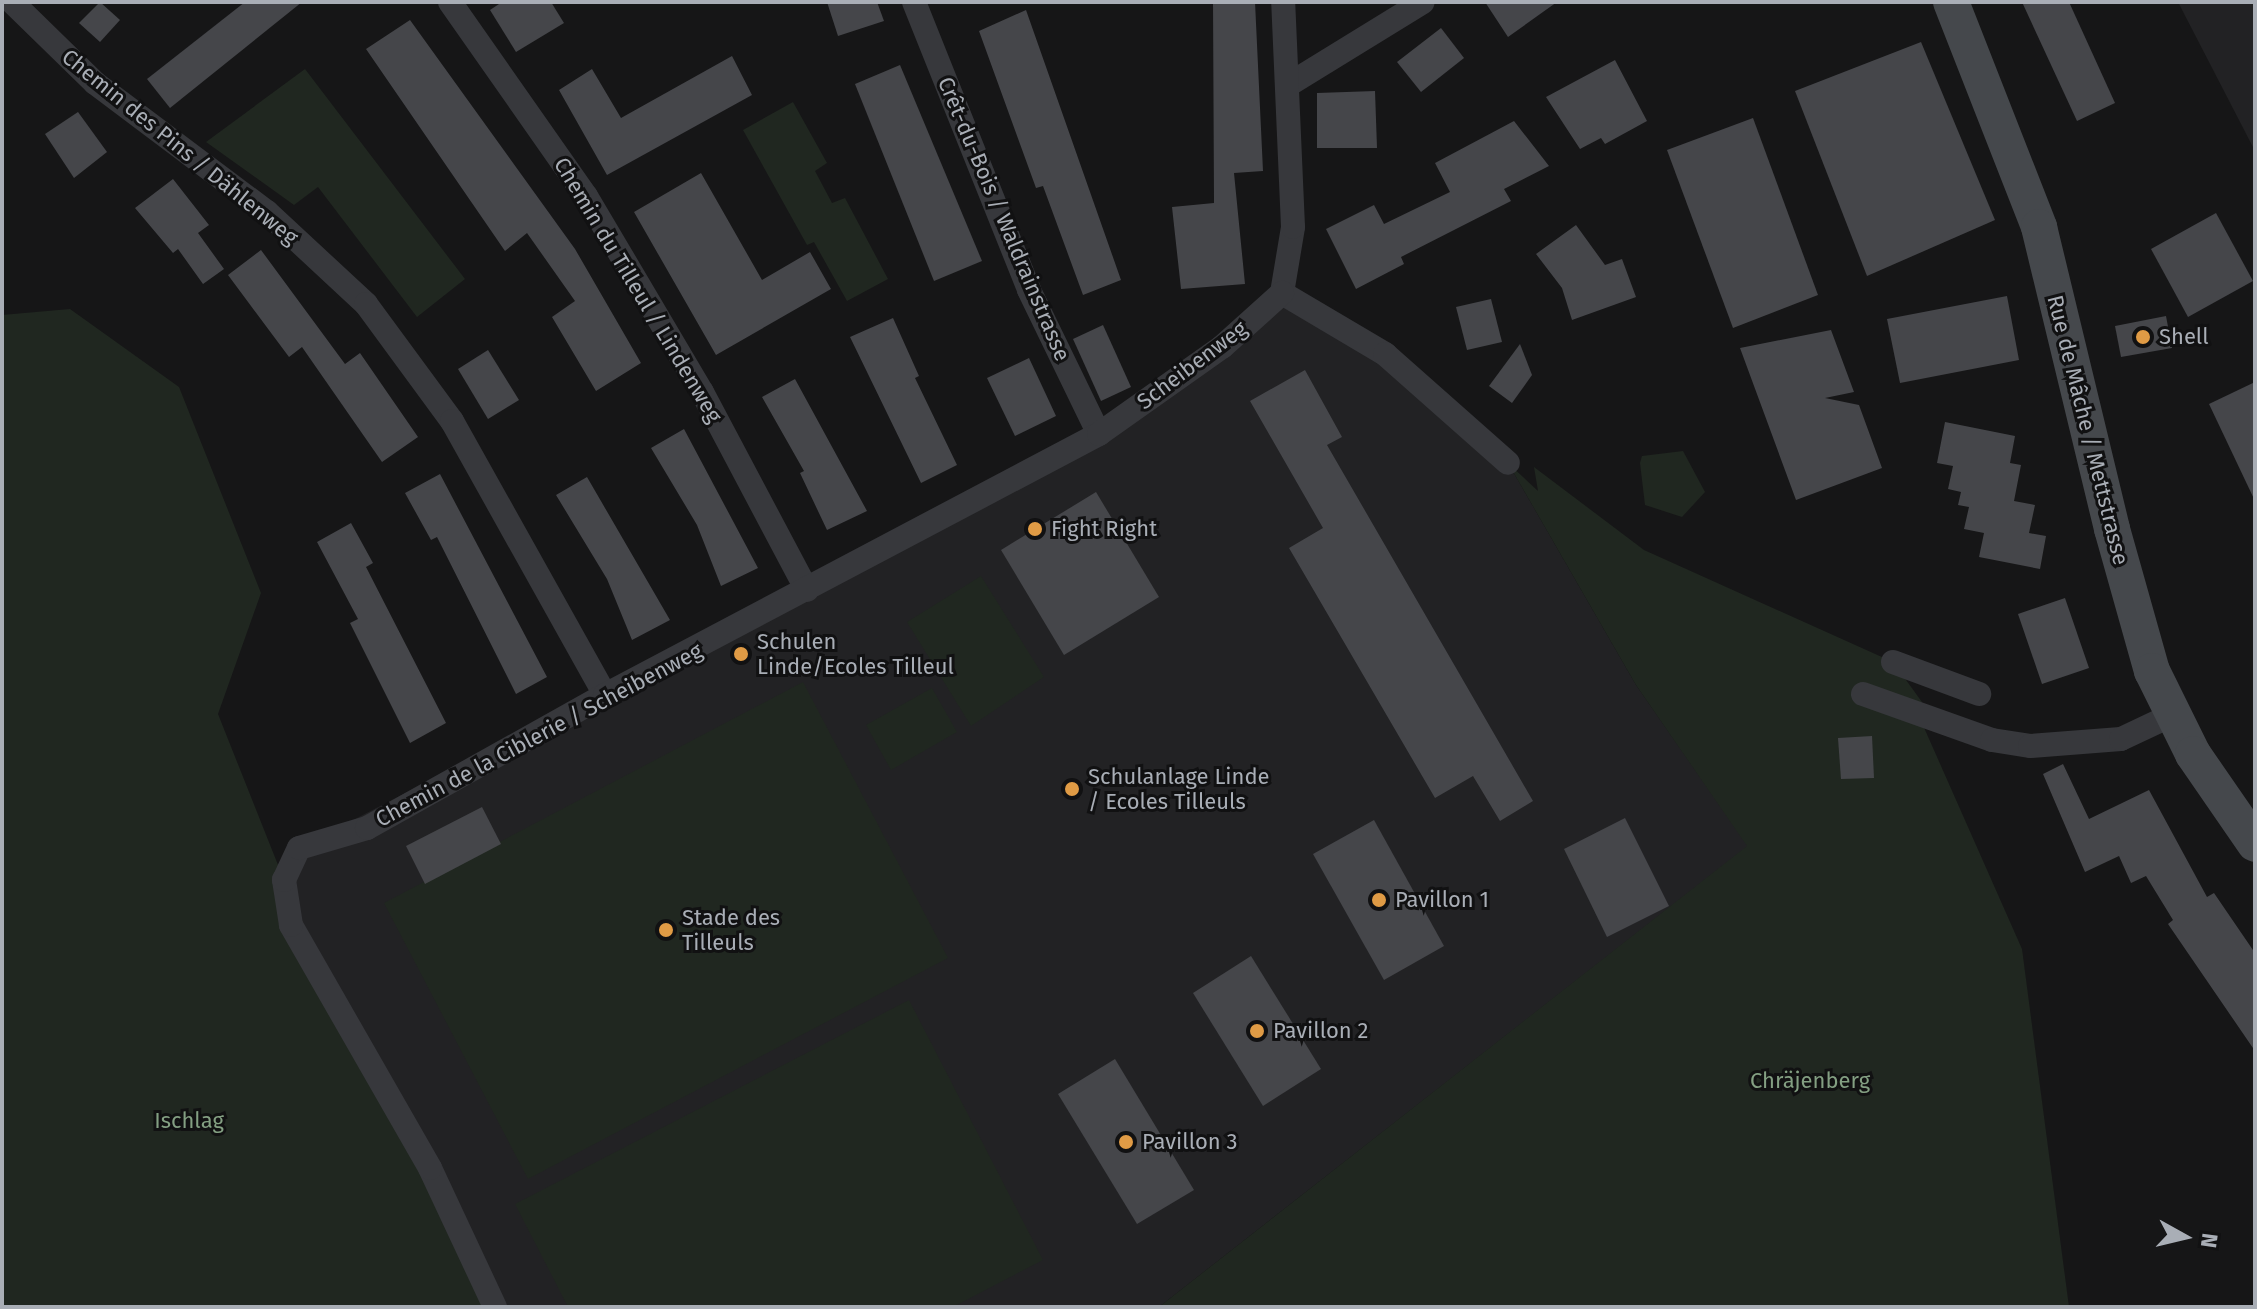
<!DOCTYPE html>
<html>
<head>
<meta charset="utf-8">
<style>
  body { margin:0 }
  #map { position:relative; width:2257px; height:1309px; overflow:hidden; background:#161617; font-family:"Fira Sans",sans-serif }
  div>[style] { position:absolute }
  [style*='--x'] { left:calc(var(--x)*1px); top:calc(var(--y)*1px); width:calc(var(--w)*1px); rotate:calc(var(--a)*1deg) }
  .built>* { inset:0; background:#222224 }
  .green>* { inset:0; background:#202720 }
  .building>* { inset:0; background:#45464a }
  .street>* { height:24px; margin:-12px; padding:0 12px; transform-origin:12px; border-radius:12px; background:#37383c }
  .secondary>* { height:36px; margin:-18px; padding:0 18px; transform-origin:18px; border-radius:18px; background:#45484c }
  .dots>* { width:22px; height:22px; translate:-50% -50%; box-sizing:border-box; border:4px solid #111112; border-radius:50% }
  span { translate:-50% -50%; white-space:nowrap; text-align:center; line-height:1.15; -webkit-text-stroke:6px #111112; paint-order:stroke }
  .street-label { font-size:22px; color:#a9aeb6 }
  .poi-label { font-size:22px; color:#a9aeb6 }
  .left { translate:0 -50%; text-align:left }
  .park-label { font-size:22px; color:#839f82 }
  .frame { position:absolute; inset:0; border:4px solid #a9aeb6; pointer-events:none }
  .north { position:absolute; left:2145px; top:1197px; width:80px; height:80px; -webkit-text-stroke:6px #111112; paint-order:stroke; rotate:98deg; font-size:22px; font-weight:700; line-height:32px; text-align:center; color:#a9aeb6 }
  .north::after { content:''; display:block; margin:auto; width:28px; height:36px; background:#a9aeb6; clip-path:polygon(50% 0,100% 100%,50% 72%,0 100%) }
</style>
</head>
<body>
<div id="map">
  <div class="built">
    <i style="clip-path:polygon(2178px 2px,2255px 2px,2255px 151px)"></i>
    <i style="clip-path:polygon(1282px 293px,1328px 320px,1508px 463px,1636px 685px,1748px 846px,1159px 1307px,495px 1307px,291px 925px,299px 848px,1099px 434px)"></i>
  </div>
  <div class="green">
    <i style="clip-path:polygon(305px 69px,465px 279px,417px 317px,318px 187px,294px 205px,206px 142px)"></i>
    <i style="clip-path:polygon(793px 102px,827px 163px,815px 171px,832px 203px,845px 198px,888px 279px,847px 301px,814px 242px,807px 245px,743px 130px)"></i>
    <i style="clip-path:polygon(70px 309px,179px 387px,261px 593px,218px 714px,284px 880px,291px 925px,495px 1307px,2px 1307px,2px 315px)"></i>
    <i style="clip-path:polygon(1683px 451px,1705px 492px,1682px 517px,1645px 505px,1640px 463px,1642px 456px)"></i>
    <i style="clip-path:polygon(1508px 463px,1538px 491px,1534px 467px,1644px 550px,1893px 662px,1922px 702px,1918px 714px,2022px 949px,2069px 1307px,1159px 1307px,1747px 846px,1636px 685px)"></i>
    <i style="clip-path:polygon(981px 576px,1044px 677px,971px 726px,907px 622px)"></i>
    <i style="clip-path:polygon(803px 682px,948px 958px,528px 1179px,384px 903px)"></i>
    <i style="clip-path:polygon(932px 688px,957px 732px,891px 770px,866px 725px)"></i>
    <i style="clip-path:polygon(909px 1000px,1043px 1260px,953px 1307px,568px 1307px,515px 1204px)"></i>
  </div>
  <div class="building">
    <i style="clip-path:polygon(100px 2px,120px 20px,100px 42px,79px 23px)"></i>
    <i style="clip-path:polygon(245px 2px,302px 2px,170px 108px,147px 79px)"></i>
    <i style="clip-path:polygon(502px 2px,551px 2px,564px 23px,516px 52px,490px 10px)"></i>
    <i style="clip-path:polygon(827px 2px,877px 2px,884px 21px,838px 36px)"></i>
    <i style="clip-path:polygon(1213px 2px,1255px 2px,1263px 171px,1234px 173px,1245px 284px,1181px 289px,1172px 207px,1214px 203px)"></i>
    <i style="clip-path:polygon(1485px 2px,1557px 2px,1508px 37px)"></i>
    <i style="clip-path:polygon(2022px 2px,2069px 2px,2115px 103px,2077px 121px)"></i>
    <i style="clip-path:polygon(1026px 10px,1121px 280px,1083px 295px,1043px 186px,1036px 188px,979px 31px)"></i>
    <i style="clip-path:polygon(410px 20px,575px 249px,641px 363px,596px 391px,552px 317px,575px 301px,527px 233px,505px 251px,366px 49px)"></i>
    <i style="clip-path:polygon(1441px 28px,1464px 58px,1421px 92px,1397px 62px)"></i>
    <i style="clip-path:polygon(1921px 42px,1995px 220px,1867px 276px,1795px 91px)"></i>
    <i style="clip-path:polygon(732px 56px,752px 95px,607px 175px,559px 90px,592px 69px,621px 118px)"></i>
    <i style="clip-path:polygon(1615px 60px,1647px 121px,1605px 144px,1601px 138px,1580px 149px,1546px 97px)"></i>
    <i style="clip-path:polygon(900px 65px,982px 261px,934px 281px,855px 84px)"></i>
    <i style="clip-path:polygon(1375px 91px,1377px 148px,1317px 148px,1317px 93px)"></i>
    <i style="clip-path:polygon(78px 112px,107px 152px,74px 178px,45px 134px)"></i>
    <i style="clip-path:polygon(1753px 118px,1818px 295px,1733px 328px,1667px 150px)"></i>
    <i style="clip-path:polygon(1514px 121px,1549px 166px,1504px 189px,1511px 201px,1401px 257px,1404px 264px,1356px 289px,1326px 229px,1374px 205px,1384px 224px,1450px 192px,1435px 163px)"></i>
    <i style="clip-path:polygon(701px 173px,762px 280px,810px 252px,831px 289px,716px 355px,634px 212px)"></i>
    <i style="clip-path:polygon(173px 179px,209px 225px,198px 233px,224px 269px,203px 284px,178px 249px,173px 253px,135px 208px)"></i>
    <i style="clip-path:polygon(2216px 213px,2253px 281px,2188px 317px,2151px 249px)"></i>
    <i style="clip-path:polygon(1576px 225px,1605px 265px,1622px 259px,1636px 297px,1572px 320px,1562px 288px,1536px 254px)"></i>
    <i style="clip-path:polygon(261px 250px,345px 364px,360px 353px,418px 437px,382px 462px,302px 347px,289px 357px,228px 275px)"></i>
    <i style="clip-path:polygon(2007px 296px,2019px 360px,1900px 383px,1887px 319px)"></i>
    <i style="clip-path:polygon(1491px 299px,1502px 342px,1467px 350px,1456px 307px)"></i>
    <i style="clip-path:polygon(2166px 316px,2172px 348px,2121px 357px,2115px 326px)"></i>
    <i style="clip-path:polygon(893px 318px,919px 376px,915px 378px,957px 465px,921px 483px,850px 337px)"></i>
    <i style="clip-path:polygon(1103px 325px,1131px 387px,1101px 401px,1073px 339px)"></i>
    <i style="clip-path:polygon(1831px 330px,1854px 392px,1825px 398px,1859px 405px,1882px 468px,1796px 500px,1740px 348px)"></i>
    <i style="clip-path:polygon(1520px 344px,1532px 375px,1512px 403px,1489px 386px)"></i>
    <i style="clip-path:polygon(488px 350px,519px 400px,488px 419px,458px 369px)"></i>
    <i style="clip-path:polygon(1029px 358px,1056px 416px,1015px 436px,987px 378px)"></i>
    <i style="clip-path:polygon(1305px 370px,1342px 437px,1327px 445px,1533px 801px,1500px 821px,1473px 776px,1435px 798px,1289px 548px,1323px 528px,1250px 401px)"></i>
    <i style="clip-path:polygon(795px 379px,867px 511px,827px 530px,800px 473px,804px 471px,762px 397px)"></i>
    <i style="clip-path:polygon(2255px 382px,2255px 501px,2209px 404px)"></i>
    <i style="clip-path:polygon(1945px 422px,2015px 436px,2010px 463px,2021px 465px,2014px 501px,2035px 505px,2029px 533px,2046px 536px,2040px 569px,1979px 557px,1984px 533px,1964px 529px,1969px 507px,1958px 505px,1961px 492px,1948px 489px,1953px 466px,1937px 463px)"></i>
    <i style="clip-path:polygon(684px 429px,758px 568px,721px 586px,697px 525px,651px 448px)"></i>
    <i style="clip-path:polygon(440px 474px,547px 677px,516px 694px,437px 537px,431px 540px,405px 493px)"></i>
    <i style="clip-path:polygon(587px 477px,670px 620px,632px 640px,607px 579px,556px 495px)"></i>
    <i style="clip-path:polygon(1096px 492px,1159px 597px,1064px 655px,1001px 550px)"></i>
    <i style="clip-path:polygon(351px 523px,373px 563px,366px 567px,446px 723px,410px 743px,350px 623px,358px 619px,317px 542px)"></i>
    <i style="clip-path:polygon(2065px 598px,2089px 668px,2042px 684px,2018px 614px)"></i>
    <i style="clip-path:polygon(1872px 736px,1874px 778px,1841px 779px,1838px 738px)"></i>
    <i style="clip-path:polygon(2063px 764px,2089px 819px,2149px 790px,2207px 897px,2214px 893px,2255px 953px,2255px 1051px,2168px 924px,2173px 920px,2146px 876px,2131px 883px,2119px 856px,2085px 872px,2043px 774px)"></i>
    <i style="clip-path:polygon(482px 807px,501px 844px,425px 884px,406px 846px)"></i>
    <i style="clip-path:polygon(1625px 818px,1669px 906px,1607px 937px,1564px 849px)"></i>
    <i style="clip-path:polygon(1374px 820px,1444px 946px,1384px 980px,1313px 854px)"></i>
    <i style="clip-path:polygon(1251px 956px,1321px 1069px,1263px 1106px,1193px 993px)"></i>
    <i style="clip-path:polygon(1115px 1059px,1194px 1190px,1137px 1224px,1058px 1094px)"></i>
  </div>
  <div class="street">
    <i style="--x:12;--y:2;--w:116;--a:44.3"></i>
    <i style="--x:95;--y:83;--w:215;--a:36.9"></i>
    <i style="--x:267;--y:212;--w:135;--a:42.9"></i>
    <i style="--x:366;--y:304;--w:145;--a:53.7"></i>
    <i style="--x:452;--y:421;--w:314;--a:60.8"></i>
    <i style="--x:450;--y:2;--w:237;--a:55"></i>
    <i style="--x:586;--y:196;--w:228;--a:59.4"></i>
    <i style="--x:702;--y:392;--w:224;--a:62.1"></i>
    <i style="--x:914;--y:2;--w:310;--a:68.2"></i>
    <i style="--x:1029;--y:290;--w:160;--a:64.1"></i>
    <i style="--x:1288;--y:85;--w:158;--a:-31.6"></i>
    <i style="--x:1282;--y:293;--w:67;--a:-80.5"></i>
    <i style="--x:1293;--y:227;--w:225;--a:-92.5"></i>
    <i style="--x:1282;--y:293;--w:120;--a:30.6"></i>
    <i style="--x:1385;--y:354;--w:164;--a:41.5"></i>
    <i style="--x:1893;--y:662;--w:92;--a:20.4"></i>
    <i style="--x:1863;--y:694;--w:137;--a:19.6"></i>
    <i style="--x:1992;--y:740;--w:38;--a:9"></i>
    <i style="--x:2030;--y:746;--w:91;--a:-4.4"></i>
    <i style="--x:2121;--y:739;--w:56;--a:-25.2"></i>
    <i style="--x:495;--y:1307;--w:153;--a:-115.1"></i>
    <i style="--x:430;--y:1168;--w:280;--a:-119.8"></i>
    <i style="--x:291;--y:925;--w:46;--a:-98.8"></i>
    <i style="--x:284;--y:880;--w:35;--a:-65"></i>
    <i style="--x:299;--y:848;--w:71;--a:-16.4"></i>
    <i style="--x:367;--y:828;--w:273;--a:-29.2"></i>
    <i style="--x:605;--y:695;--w:559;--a:-27.85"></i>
    <i style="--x:1099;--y:434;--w:151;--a:-35.3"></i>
    <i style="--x:1222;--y:347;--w:81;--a:-42"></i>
  </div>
  <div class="secondary">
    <i style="--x:1951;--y:2;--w:242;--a:68.6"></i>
    <i style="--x:2039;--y:227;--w:311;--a:76.4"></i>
    <i style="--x:2112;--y:529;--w:148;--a:74.3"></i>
    <i style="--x:2152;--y:671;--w:93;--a:63.7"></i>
    <i style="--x:2193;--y:754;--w:109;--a:55.4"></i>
  </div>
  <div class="dots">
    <i style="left:2143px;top:337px;background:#e09b45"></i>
    <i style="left:1035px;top:529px;background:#e09b45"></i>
    <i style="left:741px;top:654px;background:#e09b45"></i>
    <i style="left:1072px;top:789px;background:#e09b45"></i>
    <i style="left:1379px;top:900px;background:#e09b45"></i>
    <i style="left:666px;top:930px;background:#e09b45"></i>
    <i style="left:1257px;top:1031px;background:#e09b45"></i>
    <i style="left:1126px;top:1142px;background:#e09b45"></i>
  </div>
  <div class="street-label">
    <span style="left:180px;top:147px;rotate:39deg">Chemin des Pins / Dählenweg</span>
    <span style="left:1004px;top:219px;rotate:67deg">Crêt-du-Bois / Waldrainstrasse</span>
    <span style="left:638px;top:290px;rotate:59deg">Chemin du Tilleul / Lindenweg</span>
    <span style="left:1192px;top:365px;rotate:-37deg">Scheibenweg</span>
    <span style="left:2088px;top:430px;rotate:76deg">Rue de Mâche / Mettstrasse</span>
    <span style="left:539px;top:735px;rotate:-28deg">Chemin de la Ciblerie / Scheibenweg</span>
  </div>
  <div class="poi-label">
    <span class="left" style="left:2159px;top:337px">Shell</span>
    <span class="left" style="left:1051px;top:529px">Fight Right</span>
    <span class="left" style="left:757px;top:654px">Schulen<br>Linde/Ecoles Tilleul</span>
    <span class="left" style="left:1088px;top:789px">Schulanlage Linde<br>/ Ecoles Tilleuls</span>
    <span class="left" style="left:1395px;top:900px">Pavillon 1</span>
    <span class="left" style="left:682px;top:930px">Stade des<br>Tilleuls</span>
    <span class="left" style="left:1273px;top:1031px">Pavillon 2</span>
    <span class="left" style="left:1142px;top:1142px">Pavillon 3</span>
  </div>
  <div class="park-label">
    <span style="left:1810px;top:1081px">Chräjenberg</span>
    <span style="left:189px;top:1121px">Ischlag</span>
  </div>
  <div class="frame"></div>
  <div class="north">N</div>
</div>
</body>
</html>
